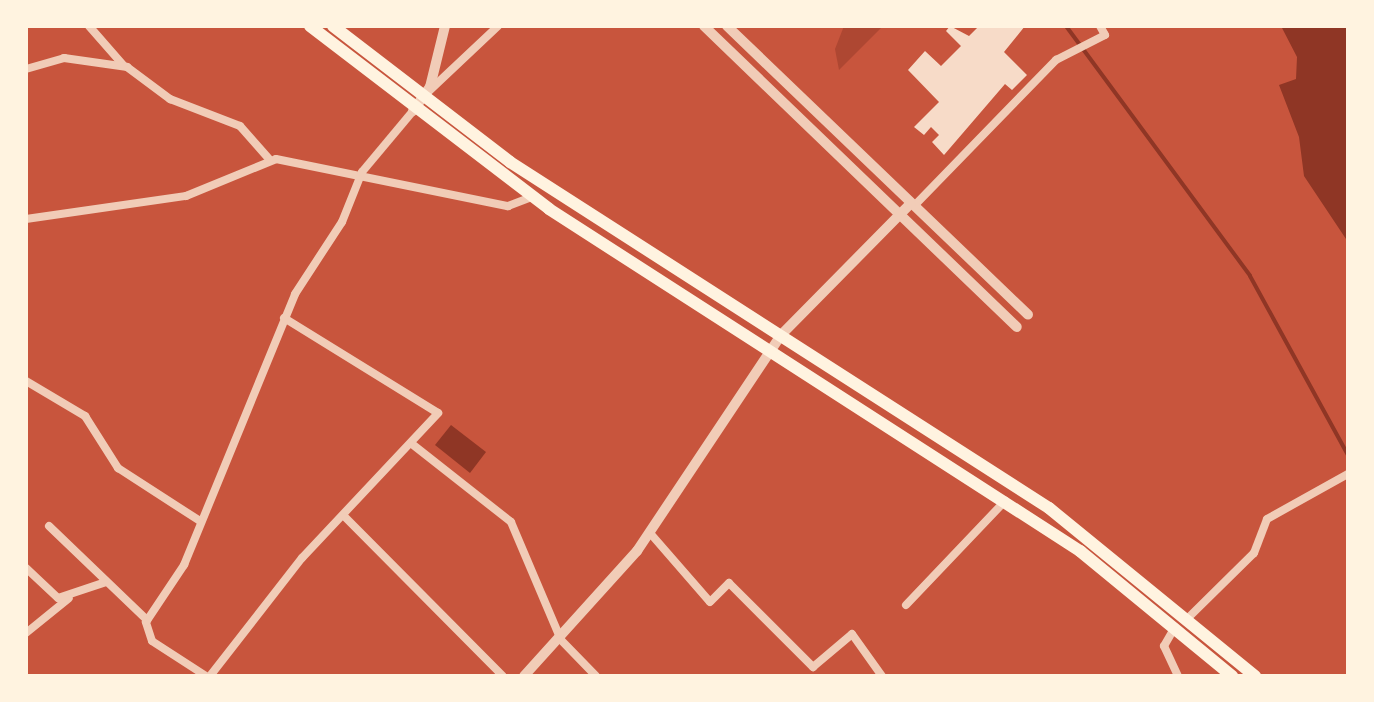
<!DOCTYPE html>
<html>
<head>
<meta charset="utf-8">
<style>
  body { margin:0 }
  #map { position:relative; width:1374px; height:702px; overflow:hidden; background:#c8553d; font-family:"Golos Text",sans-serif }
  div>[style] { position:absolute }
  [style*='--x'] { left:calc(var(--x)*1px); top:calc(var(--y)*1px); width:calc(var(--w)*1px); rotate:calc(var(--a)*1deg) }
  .green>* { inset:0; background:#ae4732 }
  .water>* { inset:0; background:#8f3625 }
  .stream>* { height:4px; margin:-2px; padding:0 2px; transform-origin:2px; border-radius:2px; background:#8f3625 }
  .building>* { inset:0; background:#f7dbc8 }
  .minor>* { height:8px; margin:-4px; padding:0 4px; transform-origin:4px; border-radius:4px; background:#f1ccb7 }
  .tertiary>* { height:10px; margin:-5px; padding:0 5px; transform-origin:5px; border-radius:5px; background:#f1ccb7 }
  .primary>* { height:12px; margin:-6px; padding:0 6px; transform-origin:6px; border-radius:6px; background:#fff3e0 }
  span { translate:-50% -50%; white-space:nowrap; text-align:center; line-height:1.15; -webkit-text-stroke:8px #fff3e0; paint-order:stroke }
  .frame { position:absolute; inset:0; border:28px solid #fff3e0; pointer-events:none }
</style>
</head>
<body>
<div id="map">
  <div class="green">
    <i style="clip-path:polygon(844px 26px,883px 26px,839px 70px,835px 49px)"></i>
  </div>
  <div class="water">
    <i style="clip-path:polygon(1281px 26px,1348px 26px,1348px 242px,1304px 176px,1299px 137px,1279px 85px,1296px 79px,1297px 57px)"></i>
    <i style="clip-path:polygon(451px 425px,486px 452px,470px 473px,435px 445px)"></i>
  </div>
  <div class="stream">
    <i style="--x:1066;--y:26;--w:310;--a:53.6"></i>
    <i style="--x:1250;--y:276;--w:204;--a:61.3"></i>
  </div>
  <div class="building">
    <i style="clip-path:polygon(950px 26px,969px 36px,979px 26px,1025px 26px,1004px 52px,1027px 75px,1012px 90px,1005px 84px,944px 155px,932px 142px,939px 135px,931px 127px,924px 135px,914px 127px,939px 102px,908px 70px,925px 51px,941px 66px,961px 46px,946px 31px)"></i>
  </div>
  <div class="minor">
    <i style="--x:89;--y:26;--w:53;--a:48.8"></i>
    <i style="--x:26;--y:69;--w:40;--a:-16"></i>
    <i style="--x:64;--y:58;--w:64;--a:8.1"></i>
    <i style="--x:127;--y:67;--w:54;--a:36.7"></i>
    <i style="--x:170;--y:99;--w:75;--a:21.1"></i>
    <i style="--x:240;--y:126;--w:45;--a:48.6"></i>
    <i style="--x:429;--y:91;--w:95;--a:-43.3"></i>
    <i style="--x:914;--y:206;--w:204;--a:-45.8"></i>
    <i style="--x:1056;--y:60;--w:55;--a:-27"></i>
    <i style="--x:1105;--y:35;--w:10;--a:-119"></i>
    <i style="--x:26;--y:219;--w:162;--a:-8.2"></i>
    <i style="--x:186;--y:196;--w:97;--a:-22.3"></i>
    <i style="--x:276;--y:159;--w:237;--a:11.5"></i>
    <i style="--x:508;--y:206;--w:26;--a:-21"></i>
    <i style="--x:26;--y:381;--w:69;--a:30.7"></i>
    <i style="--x:85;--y:416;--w:62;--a:57.6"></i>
    <i style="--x:118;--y:468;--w:98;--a:32.9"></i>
    <i style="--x:412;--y:444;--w:126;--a:38.2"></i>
    <i style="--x:511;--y:522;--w:128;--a:67"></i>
    <i style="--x:561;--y:640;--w:50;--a:45.8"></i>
    <i style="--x:345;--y:517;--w:224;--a:45.2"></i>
    <i style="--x:49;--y:526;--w:136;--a:43.8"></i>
    <i style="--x:650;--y:533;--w:91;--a:49"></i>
    <i style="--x:710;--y:602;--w:27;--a:-45"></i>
    <i style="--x:729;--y:583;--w:119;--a:45"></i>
    <i style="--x:813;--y:667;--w:51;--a:-40.2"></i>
    <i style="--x:852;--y:634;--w:52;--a:54.5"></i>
    <i style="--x:26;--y:568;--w:44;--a:43.2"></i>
    <i style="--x:58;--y:598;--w:51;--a:-18.4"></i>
    <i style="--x:906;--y:605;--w:144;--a:-46.4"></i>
    <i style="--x:1189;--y:617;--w:91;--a:-44.6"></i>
    <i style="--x:1254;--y:553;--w:36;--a:-69"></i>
    <i style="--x:1267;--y:519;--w:93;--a:-29.1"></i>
    <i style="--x:1175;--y:627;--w:22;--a:120"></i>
    <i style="--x:1164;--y:646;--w:33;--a:65"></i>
    <i style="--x:26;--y:633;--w:55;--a:-39.1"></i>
    <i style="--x:206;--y:676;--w:64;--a:-147.1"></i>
    <i style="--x:152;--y:641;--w:20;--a:-108"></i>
    <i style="--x:146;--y:622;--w:69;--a:-56.3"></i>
    <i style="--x:184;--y:565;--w:293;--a:-67.7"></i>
    <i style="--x:295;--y:294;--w:86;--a:-56.9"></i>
    <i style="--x:342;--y:222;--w:54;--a:-68.2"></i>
    <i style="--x:362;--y:172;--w:80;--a:-50.1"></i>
    <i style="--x:210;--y:676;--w:150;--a:-52.1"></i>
    <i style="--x:302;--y:558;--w:199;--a:-46.8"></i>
    <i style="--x:438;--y:413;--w:181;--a:-148.3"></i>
  </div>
  <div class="tertiary">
    <i style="--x:704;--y:26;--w:434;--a:43.9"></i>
    <i style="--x:727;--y:26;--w:417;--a:43.8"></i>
    <i style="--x:413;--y:111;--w:29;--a:-55"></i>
    <i style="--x:430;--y:87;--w:63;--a:-76.2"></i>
    <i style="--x:524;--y:676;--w:169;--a:-47.9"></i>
    <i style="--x:637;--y:551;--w:260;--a:-56.3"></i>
    <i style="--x:781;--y:335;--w:185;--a:-45.4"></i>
  </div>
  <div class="primary">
    <i style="--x:310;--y:26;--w:301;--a:37.4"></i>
    <i style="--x:549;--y:209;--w:632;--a:32.78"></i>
    <i style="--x:1080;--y:551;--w:197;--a:39.4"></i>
    <i style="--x:333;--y:26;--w:223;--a:37.5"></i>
    <i style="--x:510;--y:162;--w:640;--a:32.7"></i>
    <i style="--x:1049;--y:508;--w:266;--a:39.2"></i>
  </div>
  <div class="frame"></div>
</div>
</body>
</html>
